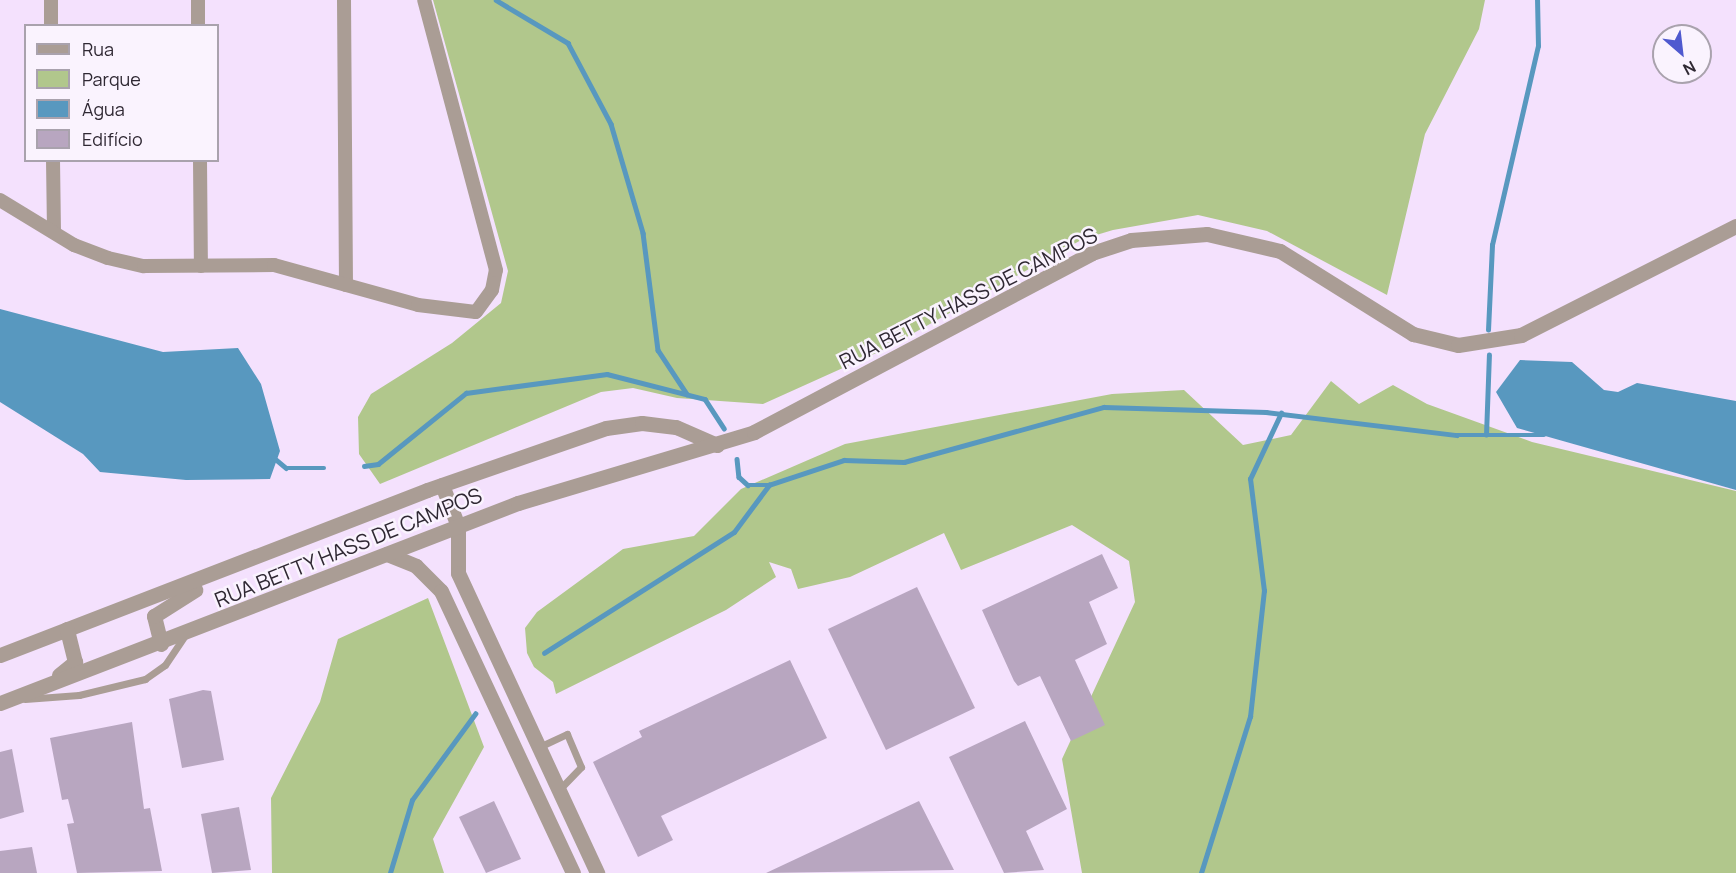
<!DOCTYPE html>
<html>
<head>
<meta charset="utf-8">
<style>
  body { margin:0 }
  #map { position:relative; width:1736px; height:873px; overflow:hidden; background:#f4e1fd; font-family:Manrope,sans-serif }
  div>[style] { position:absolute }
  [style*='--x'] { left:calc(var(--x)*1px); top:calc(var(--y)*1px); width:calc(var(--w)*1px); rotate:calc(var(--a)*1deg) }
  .green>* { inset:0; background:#b1c78c }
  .water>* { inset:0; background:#5898bf }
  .stream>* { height:4.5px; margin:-2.25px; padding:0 2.25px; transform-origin:2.25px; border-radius:2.25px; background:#5898bf }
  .building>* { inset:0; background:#b8a6c0 }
  .service>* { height:7px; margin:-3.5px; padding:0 3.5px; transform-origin:3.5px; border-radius:3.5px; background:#aa9d95 }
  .minor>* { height:14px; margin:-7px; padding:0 7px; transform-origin:7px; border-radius:7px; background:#aa9d95 }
  .tertiary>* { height:15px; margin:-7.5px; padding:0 7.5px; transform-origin:7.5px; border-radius:7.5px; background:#aa9d95 }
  span { translate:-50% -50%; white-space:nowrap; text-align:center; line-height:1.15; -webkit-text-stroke:5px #faf3fe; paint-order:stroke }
  .street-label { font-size:21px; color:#2f2833 }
  .legend { position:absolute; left:24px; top:24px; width:195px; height:138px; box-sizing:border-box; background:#faf3fe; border:2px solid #a9a2ad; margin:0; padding:8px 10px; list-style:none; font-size:18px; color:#2f2833 }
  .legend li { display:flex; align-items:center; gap:12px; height:30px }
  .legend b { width:30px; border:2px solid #a9a2ad }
  .north { position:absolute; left:1652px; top:24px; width:60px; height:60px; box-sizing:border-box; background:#faf3fe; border:2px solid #a9a2ad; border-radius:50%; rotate:152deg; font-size:16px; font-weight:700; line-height:24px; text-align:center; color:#2f2833 }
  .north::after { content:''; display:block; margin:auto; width:21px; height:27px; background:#4f59cf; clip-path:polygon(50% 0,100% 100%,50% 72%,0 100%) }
</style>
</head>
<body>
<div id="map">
  <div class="green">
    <i style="clip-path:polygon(433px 0,1485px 0,1479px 29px,1425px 134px,1387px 295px,1267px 231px,1198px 215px,1113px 230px,1083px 239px,885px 349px,763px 404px,677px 398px,633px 388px,601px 392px,380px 484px,359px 454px,358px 417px,371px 394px,452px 343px,501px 303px,508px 271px)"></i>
    <i style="clip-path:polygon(1331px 381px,1359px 404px,1393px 385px,1427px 404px,1532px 442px,1736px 491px,1736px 873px,1082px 873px,1062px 759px,1135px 602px,1129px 561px,1072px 525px,961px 570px,944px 533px,850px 577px,798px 589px,791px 569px,769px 562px,776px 577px,726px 610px,556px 694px,553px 682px,534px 667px,527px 653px,525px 628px,537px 612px,623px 549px,694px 536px,741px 489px,845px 444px,1112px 394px,1184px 390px,1243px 445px,1291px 435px)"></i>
    <i style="clip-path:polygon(428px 598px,484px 747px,433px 839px,444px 873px,272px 873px,271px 798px,320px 702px,338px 639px)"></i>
  </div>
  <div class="water">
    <i style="clip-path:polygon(0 309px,163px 352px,238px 348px,261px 384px,280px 451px,270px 479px,186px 480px,100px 472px,83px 454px,0 402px)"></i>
    <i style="clip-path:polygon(1520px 360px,1572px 362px,1604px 390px,1618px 392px,1637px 383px,1736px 401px,1736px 490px,1517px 428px,1496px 392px)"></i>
  </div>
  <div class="stream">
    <i style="--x:496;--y:0;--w:84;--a:30.8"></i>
    <i style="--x:568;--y:43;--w:92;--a:62"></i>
    <i style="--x:611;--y:124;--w:114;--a:73.6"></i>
    <i style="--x:643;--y:233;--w:118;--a:82.7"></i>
    <i style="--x:658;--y:350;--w:53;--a:56.6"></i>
    <i style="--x:1488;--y:330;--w:85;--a:-87.3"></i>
    <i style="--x:1492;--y:245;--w:204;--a:-77"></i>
    <i style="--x:1538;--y:46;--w:46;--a:-91.2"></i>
    <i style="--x:1486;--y:435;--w:80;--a:-87.9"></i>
    <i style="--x:273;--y:457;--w:17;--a:40"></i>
    <i style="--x:286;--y:468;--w:38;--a:0"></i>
    <i style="--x:737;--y:459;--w:18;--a:84"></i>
    <i style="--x:739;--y:477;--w:12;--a:42"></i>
    <i style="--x:748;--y:485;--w:21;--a:0"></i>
    <i style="--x:769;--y:485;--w:79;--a:-18.4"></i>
    <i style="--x:844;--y:460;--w:60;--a:1.9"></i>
    <i style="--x:904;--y:462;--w:207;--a:-15.4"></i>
    <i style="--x:1104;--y:407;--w:162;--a:1.8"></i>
    <i style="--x:1266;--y:412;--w:192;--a:6.9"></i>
    <i style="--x:1457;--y:435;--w:87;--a:0"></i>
    <i style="--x:364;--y:466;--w:14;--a:-8"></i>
    <i style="--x:378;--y:464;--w:113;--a:-38.9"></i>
    <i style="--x:466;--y:393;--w:142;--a:-7.7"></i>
    <i style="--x:607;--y:374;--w:101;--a:14.3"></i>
    <i style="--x:705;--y:399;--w:35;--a:57"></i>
    <i style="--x:544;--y:653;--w:225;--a:-32.5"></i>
    <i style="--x:734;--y:532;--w:59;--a:-53.3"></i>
    <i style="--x:390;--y:873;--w:76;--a:-73.2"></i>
    <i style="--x:412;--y:800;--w:107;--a:-53.8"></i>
    <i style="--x:1201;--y:873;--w:164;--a:-72.6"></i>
    <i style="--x:1250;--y:717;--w:127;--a:-83.7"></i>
    <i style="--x:1264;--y:591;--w:113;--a:-97.1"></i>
    <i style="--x:1250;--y:479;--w:73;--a:-64.8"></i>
  </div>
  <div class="building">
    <i style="clip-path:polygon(1102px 554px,1118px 588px,1089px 602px,1107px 644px,1075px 660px,1105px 725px,1071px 741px,1040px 676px,1018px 686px,1014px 681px,982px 610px)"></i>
    <i style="clip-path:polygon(917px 587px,975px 708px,886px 750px,828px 629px)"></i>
    <i style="clip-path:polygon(790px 660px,827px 738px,661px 816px,673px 840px,638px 857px,593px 762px,642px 737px,639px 731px)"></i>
    <i style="clip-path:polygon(203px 690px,211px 691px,224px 760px,182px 768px,169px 699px)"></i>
    <i style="clip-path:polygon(1025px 721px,1067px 809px,1026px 831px,1044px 870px,1004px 873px,949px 757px)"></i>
    <i style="clip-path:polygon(132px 722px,144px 809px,150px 808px,162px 871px,77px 873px,67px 824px,74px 823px,68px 799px,62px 800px,50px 738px)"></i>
    <i style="clip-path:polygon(12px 749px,24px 812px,0 819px,0 752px)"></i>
    <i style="clip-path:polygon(494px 801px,521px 859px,486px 873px,459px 817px)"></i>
    <i style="clip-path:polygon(919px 801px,954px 870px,766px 873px,830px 843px)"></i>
    <i style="clip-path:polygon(239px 807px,251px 870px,212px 873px,201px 814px)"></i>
    <i style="clip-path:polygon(32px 847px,37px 873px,0 873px,0 851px)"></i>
  </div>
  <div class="service">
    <i style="--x:25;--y:699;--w:54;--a:-4.2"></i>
    <i style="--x:79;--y:695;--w:68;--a:-13.6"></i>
    <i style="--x:145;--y:679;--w:24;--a:-35"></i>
    <i style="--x:165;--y:665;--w:37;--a:-56"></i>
    <i style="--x:539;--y:747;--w:31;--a:-25"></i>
    <i style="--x:567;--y:734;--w:36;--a:67"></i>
    <i style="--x:581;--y:767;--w:32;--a:134"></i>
  </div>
  <div class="minor">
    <i style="--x:51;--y:0;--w:26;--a:90"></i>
    <i style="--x:198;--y:0;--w:26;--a:90"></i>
    <i style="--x:344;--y:0;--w:285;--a:89.6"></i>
    <i style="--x:53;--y:160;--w:72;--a:89.2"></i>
    <i style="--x:200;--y:160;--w:106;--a:89.5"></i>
    <i style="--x:0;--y:200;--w:87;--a:31.3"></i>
    <i style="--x:74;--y:245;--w:36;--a:21"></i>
    <i style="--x:108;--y:258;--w:37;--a:13"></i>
    <i style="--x:144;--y:266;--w:130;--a:-0.4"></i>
    <i style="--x:274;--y:265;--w:149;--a:15.5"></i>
    <i style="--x:418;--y:305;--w:58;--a:6.9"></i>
    <i style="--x:476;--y:312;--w:27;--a:-54"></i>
    <i style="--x:492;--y:290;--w:20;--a:-79"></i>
    <i style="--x:496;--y:270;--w:279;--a:-104.9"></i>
  </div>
  <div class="tertiary">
    <i style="--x:442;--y:485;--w:44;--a:68.7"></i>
    <i style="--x:458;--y:526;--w:47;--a:90"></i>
    <i style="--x:458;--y:573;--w:331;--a:65.1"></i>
    <i style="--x:387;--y:554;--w:31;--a:22"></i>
    <i style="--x:416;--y:566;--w:35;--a:45"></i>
    <i style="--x:441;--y:591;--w:311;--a:64.9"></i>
    <i style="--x:161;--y:644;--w:29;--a:-104"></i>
    <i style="--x:154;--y:616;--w:49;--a:-32.4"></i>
    <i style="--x:0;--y:655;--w:458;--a:-21.1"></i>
    <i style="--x:427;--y:490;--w:189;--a:-19.1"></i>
    <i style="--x:606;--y:428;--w:36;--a:-8"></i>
    <i style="--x:642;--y:423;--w:34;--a:7"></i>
    <i style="--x:676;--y:427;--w:45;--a:23.7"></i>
    <i style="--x:59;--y:675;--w:21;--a:-39"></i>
    <i style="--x:75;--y:662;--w:34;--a:-104"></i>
    <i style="--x:0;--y:703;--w:555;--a:-21.11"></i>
    <i style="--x:518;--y:503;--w:246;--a:-16.7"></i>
    <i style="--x:754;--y:432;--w:382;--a:-27.9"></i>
    <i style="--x:1092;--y:253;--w:41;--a:-18.4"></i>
    <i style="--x:1131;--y:240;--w:76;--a:-4.5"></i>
    <i style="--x:1207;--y:234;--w:75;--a:13.1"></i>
    <i style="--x:1280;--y:251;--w:157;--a:32"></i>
    <i style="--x:1413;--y:334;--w:46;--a:13.7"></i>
    <i style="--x:1458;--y:345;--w:64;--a:-9"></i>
    <i style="--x:1521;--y:335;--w:241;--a:-26.9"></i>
  </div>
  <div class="street-label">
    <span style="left:968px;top:298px;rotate:-27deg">RUA BETTY HASS DE CAMPOS</span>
    <span style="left:348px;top:547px;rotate:-22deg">RUA BETTY HASS DE CAMPOS</span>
  </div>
  <ul class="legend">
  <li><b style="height:8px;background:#aa9d95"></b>Rua</li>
  <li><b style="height:16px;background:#b1c78c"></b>Parque</li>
  <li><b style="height:16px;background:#5898bf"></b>Água</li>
  <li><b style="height:16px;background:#b8a6c0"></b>Edifício</li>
  </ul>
  <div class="north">N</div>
</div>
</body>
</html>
